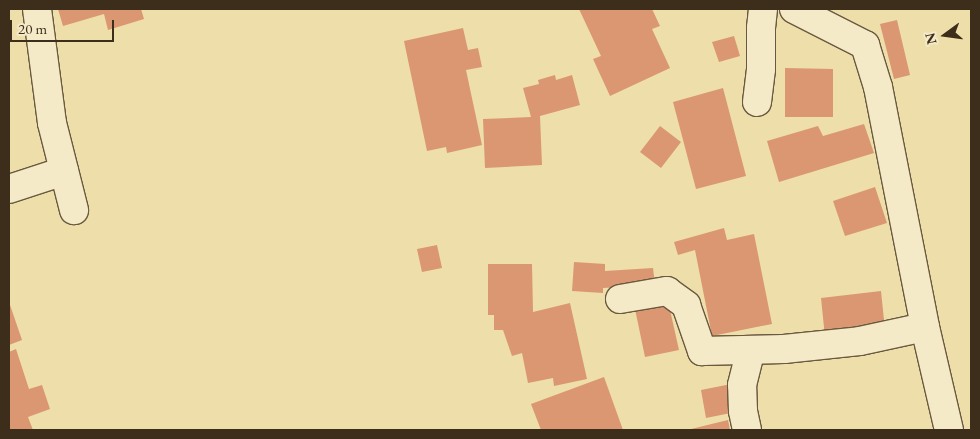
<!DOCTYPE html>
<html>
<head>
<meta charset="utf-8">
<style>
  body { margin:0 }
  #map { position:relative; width:980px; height:439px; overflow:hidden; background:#eedeaa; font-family:"EB Garamond",serif }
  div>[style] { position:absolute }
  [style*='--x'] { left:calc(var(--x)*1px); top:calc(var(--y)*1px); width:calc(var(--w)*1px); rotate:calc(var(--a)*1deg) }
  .building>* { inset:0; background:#da9772 }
  .roads { filter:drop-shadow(1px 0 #69593f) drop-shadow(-1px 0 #69593f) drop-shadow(0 1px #69593f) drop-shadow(0 -1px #69593f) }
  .street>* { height:28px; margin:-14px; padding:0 14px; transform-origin:14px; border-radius:14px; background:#f4eac8 }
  span { translate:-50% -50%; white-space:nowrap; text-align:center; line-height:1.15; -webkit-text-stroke:5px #f4eac8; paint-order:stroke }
  .frame { position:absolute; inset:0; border:10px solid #3d2d1b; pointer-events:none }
  .north { position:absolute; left:920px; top:10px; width:50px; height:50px; -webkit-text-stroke:4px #f4eac8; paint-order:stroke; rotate:256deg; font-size:14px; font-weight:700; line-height:20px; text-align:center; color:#3d2d1b }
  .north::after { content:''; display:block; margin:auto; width:18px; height:22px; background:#3d2d1b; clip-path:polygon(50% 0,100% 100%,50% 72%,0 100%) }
  .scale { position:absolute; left:10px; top:20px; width:104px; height:22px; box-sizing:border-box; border:2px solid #3d2d1b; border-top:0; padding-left:6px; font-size:15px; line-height:18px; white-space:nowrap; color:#3d2d1b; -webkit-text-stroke:4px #f4eac8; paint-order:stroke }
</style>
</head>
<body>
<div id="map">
  <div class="building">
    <i style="clip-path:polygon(58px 9px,141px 9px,144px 19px,108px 30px,104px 14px,63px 26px)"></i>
    <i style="clip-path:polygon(579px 9px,652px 9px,660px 26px,652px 29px,670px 68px,610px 96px,593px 59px,601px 56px)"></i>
    <i style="clip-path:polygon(897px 20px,910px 75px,894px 79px,880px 24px)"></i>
    <i style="clip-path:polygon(463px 28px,468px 50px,478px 48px,482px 67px,466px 70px,482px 145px,447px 153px,446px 147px,427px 151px,404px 41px)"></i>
    <i style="clip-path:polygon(734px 36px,740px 56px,719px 62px,712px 42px)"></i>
    <i style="clip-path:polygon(785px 68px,833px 69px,833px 117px,785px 117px)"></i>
    <i style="clip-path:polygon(555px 75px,556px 80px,572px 75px,580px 105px,540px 116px,542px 165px,485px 168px,483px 119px,531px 117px,523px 88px,539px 84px,538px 80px)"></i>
    <i style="clip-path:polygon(723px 88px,746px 176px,696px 189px,673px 102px)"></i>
    <i style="clip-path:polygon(864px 124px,874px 153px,779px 182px,767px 141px,818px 126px,823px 136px)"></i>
    <i style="clip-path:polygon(660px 126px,681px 142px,661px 168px,640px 152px)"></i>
    <i style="clip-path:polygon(875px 187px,887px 223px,845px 236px,833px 201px)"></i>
    <i style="clip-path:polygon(724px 228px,727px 240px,754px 234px,772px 324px,712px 336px,695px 250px,678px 255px,674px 242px)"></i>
    <i style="clip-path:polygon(437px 245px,442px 268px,422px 272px,417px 249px)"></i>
    <i style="clip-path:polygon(574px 262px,605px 264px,605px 271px,653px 268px,655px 285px,603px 288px,603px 293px,572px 291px)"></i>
    <i style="clip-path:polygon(488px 264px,532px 264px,533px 312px,570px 303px,587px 379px,554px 386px,553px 378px,528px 383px,522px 353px,512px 356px,503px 330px,494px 330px,494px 315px,488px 315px)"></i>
    <i style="clip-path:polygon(881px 291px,885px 330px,825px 337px,821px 298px)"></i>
    <i style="clip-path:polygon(668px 301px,679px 350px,645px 357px,635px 309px)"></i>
    <i style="clip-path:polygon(9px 302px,22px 340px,9px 345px)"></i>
    <i style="clip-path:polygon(16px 349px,29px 389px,42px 385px,50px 409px,28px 417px,33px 430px,9px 430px,9px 352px)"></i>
    <i style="clip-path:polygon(604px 377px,623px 430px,541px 430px,531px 404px)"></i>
    <i style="clip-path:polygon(731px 384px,736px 412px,706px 418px,701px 390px)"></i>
    <i style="clip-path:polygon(728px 420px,730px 430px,687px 430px)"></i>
  </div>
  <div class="roads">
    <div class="street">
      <i style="--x:37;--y:9;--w:115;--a:82.5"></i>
      <i style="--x:52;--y:123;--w:90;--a:75.8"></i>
      <i style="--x:794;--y:9;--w:80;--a:26.9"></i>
      <i style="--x:865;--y:45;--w:44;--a:72.8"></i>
      <i style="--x:878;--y:87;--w:245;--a:78.9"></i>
      <i style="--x:925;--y:327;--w:106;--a:76.9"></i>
      <i style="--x:757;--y:102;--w:33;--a:-83"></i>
      <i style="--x:761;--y:69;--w:41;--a:-90"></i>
      <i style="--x:761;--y:28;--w:19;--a:-84"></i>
      <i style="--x:9;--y:189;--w:58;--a:-18.1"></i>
      <i style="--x:620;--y:299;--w:48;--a:-9.7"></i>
      <i style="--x:667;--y:291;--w:24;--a:36"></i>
      <i style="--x:686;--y:305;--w:49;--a:70.8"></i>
      <i style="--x:702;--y:351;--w:82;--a:-1.4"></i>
      <i style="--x:784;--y:349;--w:76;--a:-6"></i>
      <i style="--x:860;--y:341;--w:66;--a:-12.2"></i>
      <i style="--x:747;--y:430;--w:19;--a:-102"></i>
      <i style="--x:743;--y:411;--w:26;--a:-92"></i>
      <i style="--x:742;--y:385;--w:36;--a:-76"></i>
    </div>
  </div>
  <div class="frame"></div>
  <div class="north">N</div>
  <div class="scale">20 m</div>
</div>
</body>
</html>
